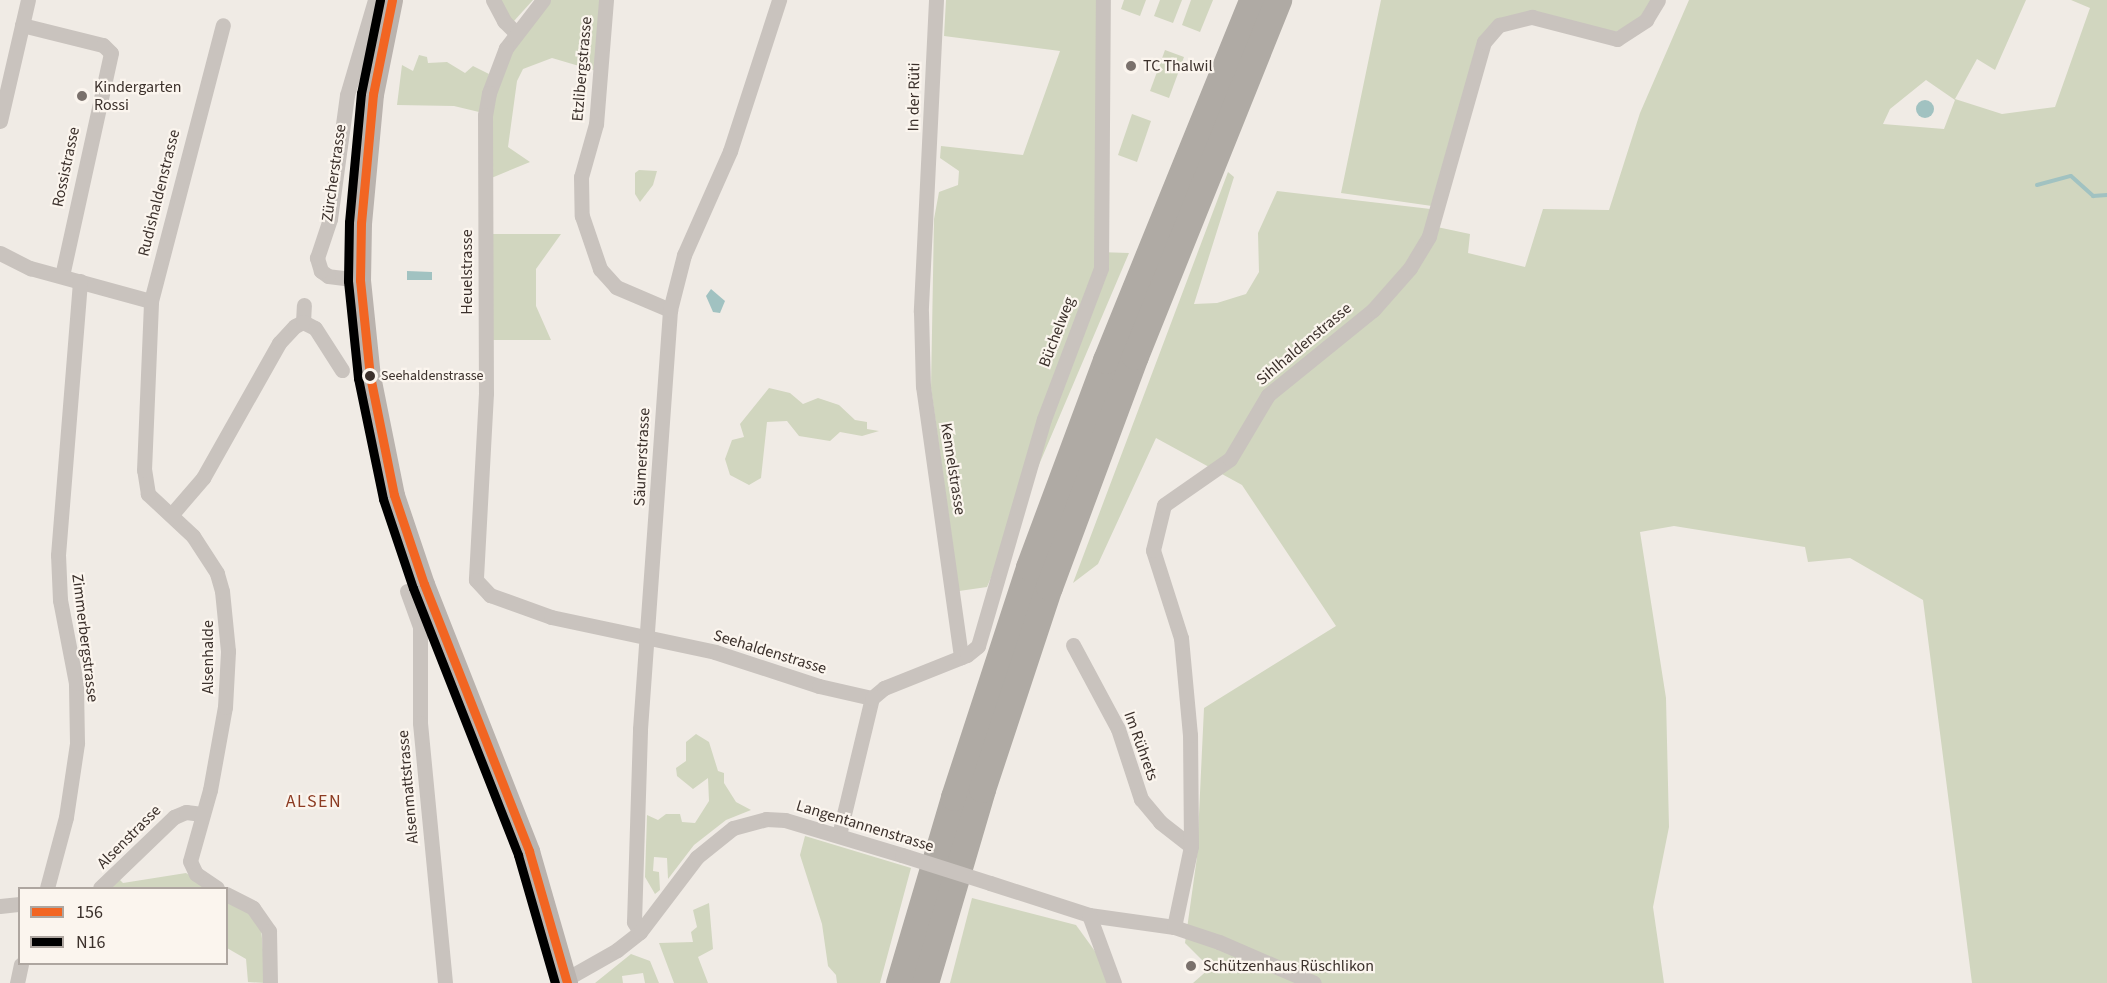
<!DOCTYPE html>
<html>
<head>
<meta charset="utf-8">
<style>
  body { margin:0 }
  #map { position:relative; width:2107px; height:983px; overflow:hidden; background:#f0ebe5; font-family:"Source Sans 3",sans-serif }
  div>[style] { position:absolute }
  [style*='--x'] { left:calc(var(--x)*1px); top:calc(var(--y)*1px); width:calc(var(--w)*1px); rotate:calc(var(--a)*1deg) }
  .green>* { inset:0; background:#d1d6bf }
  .water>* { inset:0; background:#a1c2c1 }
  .round { border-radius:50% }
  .stream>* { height:4px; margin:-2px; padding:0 2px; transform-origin:2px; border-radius:2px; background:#a1c2c1 }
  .street>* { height:15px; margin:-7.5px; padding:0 7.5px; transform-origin:7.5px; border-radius:7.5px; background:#c9c3be }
  .secondary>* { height:21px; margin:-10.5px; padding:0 10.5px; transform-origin:10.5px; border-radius:10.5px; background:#bab3ae }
  .highway>* { height:27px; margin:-13.5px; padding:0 13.5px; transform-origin:13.5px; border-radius:13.5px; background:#afaaa4 }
  .street-bridge>* { height:15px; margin:-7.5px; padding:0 7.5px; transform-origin:7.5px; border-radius:7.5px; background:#c9c3be }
  .bus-1>* { height:9px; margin:-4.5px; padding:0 4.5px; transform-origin:4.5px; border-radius:4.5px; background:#f26522 }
  .bus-2>* { height:9px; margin:-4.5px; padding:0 4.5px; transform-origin:4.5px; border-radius:4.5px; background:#000 }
  .dots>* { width:16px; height:16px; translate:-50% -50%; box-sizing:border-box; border:3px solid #fbf5ee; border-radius:50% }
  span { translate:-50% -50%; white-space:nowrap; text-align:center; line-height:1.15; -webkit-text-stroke:4.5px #fbf5ee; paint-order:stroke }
  .bus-label { font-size:14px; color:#3b302b }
  .left { translate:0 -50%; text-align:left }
  .poi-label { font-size:16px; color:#3b302b }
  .street-label { font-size:16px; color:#3b302b }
  .neighbourhood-label { font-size:18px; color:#8c3b22; letter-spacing:1.5px }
  .legend { position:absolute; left:18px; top:887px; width:210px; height:78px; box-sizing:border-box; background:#fbf5ee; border:2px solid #aea6a0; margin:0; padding:8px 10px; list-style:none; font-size:18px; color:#3b302b }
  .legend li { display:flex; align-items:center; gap:12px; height:30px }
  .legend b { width:30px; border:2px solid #aea6a0 }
</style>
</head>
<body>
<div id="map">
  <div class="green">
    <i style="clip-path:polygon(498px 0,533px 0,514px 21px,508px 20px)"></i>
    <i style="clip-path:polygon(550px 0,603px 0,596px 71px,552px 58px,523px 69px,517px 81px,508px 147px,530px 162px,489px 179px,489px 122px,496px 89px,506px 62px,535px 15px)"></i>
    <i style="clip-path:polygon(946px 0,1099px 0,1098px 252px,1129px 253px,987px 587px,959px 591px,931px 388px,934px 219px,939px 192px,958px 185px,959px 171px,940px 158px,941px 146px,1023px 155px,1060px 51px,944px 36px)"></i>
    <i style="clip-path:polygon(1124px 0,1146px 0,1140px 16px,1121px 9px)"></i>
    <i style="clip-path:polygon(1160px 0,1182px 0,1173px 23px,1154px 16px)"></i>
    <i style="clip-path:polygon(1191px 0,1213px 0,1200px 32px,1182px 25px)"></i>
    <i style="clip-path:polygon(1381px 0,1655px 0,1642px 19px,1615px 32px,1534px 13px,1491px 28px,1432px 206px,1341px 193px)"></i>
    <i style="clip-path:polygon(evenodd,1689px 0,2026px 0,1995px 70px,1977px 59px,1955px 99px,2002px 114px,2055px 107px,2090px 8px,2071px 0,2107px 0,2107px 983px,1972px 983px,1923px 600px,1850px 558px,1808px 562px,1805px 547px,1674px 526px,1640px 532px,1666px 698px,1669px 827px,1653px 907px,1664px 983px,1193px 983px,1210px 968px,1185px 943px,1197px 857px,1204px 708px,1336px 626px,1242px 485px,1156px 438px,1098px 564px,1073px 583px,1228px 172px,1234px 177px,1194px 304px,1217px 303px,1246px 294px,1259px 272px,1258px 233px,1277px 191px,1439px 210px,1437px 227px,1470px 234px,1468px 253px,1525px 267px,1543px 209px,1609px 210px,1640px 113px,1689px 0,1926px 80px,1955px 100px,1944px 129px,1883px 124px,1890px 109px,1926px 80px)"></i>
    <i style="clip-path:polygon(1165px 50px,1184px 57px,1169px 98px,1150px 91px)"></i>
    <i style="clip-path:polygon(419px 55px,427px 57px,428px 63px,447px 62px,465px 73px,473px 66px,489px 74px,479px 112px,454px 106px,397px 105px,402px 65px,413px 71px)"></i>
    <i style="clip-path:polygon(1132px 114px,1151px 121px,1137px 162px,1118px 155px)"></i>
    <i style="clip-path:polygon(639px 170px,657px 171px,653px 185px,640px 202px,635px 194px,635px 173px)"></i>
    <i style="clip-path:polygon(489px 234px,561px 234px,536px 269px,536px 306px,551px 340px,491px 340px)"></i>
    <i style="clip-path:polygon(769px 388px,790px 393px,803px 404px,818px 398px,839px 405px,855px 420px,867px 422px,867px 429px,879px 431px,862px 436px,840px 432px,830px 441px,799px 436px,787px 421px,767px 422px,761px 478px,749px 485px,730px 475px,725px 459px,732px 440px,744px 437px,740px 424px)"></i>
    <i style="clip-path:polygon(696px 734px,709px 742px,718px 771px,724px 773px,724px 783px,736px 802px,751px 810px,726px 820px,694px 845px,668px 879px,667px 858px,654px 857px,653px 871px,659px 872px,660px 890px,655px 894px,645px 877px,647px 815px,658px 820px,666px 814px,680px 814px,682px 822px,695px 823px,709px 801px,708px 778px,693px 789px,677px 776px,676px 768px,686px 761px,686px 742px)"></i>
    <i style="clip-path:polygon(805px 836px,911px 868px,880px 983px,837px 983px,836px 975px,828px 966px,822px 924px,800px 855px)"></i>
    <i style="clip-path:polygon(186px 873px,210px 888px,110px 888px,119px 879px,123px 883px)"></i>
    <i style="clip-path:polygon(227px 894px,259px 905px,266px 983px,248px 982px,246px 959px,227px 948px)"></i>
    <i style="clip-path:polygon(972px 898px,1076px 925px,1118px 983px,950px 983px)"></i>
    <i style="clip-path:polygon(709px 903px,713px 949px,698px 957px,708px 983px,674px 983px,659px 943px,693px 942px,691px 932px,697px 927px,693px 910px)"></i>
    <i style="clip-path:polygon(631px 954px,650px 961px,659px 983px,645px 983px,643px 973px,622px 976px,623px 983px,595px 983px)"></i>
  </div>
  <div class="water">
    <i class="round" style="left:1916px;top:100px;width:18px;height:18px"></i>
    <i style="clip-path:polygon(407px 271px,432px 272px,432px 280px,407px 280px)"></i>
    <i style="clip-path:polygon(711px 289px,725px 301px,720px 313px,713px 312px,706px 296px)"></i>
  </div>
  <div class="stream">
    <i style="--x:2037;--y:185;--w:35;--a:-15"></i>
    <i style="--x:2071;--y:176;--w:30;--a:42"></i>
    <i style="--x:2093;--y:196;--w:14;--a:-4"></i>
  </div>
  <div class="street">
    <i style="--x:493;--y:0;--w:24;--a:62"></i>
    <i style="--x:504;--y:21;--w:17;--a:45"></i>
    <i style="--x:543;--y:0;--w:61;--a:127.6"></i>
    <i style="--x:506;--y:48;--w:48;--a:110.7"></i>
    <i style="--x:489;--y:93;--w:22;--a:100"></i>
    <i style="--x:485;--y:115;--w:278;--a:89.8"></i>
    <i style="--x:486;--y:393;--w:187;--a:93.1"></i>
    <i style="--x:476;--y:580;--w:21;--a:47"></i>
    <i style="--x:490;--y:595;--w:65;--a:19.8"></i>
    <i style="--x:551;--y:617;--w:168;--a:12"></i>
    <i style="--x:715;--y:652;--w:109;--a:18.1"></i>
    <i style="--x:819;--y:686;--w:54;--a:12.8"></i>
    <i style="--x:606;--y:0;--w:124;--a:94.6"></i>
    <i style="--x:596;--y:124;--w:55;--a:105.8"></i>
    <i style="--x:581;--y:177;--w:39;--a:89"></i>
    <i style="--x:582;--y:216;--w:56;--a:71.2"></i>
    <i style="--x:600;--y:269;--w:24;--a:48"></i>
    <i style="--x:616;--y:287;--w:59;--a:23.1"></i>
    <i style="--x:936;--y:0;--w:312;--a:92.8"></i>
    <i style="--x:921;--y:312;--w:74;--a:88.5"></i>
    <i style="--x:923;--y:386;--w:274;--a:82"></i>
    <i style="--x:22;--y:25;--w:83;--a:13.9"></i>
    <i style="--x:103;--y:45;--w:11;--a:45"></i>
    <i style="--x:111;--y:53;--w:228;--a:102.4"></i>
    <i style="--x:0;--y:121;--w:124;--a:-77"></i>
    <i style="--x:0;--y:253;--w:34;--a:27"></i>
    <i style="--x:30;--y:268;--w:125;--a:15.3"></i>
    <i style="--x:360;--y:280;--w:32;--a:-173"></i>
    <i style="--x:328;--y:276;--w:9;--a:-144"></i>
    <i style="--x:321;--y:271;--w:14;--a:-107"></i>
    <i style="--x:317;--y:258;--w:41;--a:-71.6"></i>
    <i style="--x:330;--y:219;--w:125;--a:-82.2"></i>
    <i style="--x:347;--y:95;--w:99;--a:-73.6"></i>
    <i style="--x:303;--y:322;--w:17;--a:-87"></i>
    <i style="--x:172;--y:514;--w:48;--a:-49.3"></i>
    <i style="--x:203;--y:478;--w:155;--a:-60.6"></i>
    <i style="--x:279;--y:343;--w:23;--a:-47"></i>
    <i style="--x:295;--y:326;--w:9;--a:-27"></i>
    <i style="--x:303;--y:322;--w:13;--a:27"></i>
    <i style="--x:315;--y:328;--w:50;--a:57.3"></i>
    <i style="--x:407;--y:591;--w:38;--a:70"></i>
    <i style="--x:420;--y:627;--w:96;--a:90"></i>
    <i style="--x:420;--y:723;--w:261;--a:84.5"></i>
    <i style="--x:1073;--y:645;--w:95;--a:61.8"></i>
    <i style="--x:1118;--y:729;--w:74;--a:71.8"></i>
    <i style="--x:1141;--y:799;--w:30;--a:50"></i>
    <i style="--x:1160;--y:822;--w:39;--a:38"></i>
    <i style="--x:839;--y:835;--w:141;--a:-76.5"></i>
    <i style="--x:872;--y:698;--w:16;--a:-40"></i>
    <i style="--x:884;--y:688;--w:89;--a:-21.7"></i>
    <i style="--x:967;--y:655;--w:14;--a:-39"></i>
    <i style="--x:978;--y:646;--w:236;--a:-73.8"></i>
    <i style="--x:1044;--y:419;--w:161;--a:-69.3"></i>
    <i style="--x:1101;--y:268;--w:268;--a:-89.6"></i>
    <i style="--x:990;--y:883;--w:104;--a:17.9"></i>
    <i style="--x:1089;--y:915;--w:86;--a:8"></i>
    <i style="--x:1174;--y:927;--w:47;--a:18.4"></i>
    <i style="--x:1219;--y:942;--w:103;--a:23.3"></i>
    <i style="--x:47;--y:888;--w:73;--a:-75"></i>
    <i style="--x:66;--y:817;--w:75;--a:-81.5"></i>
    <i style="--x:77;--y:743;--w:60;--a:-91"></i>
    <i style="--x:76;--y:683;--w:85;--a:-100.9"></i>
    <i style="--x:60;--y:600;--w:45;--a:-92.5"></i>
    <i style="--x:58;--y:555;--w:275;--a:-85.4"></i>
    <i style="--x:100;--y:888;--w:103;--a:-43.8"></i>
    <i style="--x:174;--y:817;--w:13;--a:-23"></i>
    <i style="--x:186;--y:812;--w:16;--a:7"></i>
    <i style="--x:217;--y:888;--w:25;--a:-146"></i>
    <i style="--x:196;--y:874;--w:14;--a:-115"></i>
    <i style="--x:190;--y:861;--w:74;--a:-74.3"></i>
    <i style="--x:210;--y:790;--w:84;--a:-79.8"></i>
    <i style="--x:225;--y:707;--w:56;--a:-86.9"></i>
    <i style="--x:228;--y:651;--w:60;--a:-95.7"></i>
    <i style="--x:222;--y:591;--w:19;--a:-106"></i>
    <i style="--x:217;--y:573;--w:44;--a:-123"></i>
    <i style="--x:193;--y:536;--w:62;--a:-137"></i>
    <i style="--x:148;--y:494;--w:24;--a:-99"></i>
    <i style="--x:144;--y:470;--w:169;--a:-87.6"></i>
    <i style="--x:151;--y:301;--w:285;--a:-75.4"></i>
    <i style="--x:226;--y:894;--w:30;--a:27"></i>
    <i style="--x:253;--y:908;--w:28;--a:55"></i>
    <i style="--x:269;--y:931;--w:52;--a:88.9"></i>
    <i style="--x:0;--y:906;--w:20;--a:-6"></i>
    <i style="--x:1089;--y:915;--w:72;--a:69.8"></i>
    <i style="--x:1174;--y:927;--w:83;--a:-78.1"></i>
    <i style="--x:1191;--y:846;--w:111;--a:-90.5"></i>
    <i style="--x:1190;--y:735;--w:97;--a:-95.3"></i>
    <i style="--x:1181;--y:638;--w:92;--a:-107.7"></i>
    <i style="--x:1153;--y:550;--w:46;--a:-76.3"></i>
    <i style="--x:1164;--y:505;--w:80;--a:-34.9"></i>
    <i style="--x:1230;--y:459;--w:74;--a:-59.3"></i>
    <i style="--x:1268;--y:395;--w:135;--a:-39"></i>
    <i style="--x:1373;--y:310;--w:56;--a:-48.6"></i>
    <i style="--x:1410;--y:268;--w:37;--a:-59"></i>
    <i style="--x:1429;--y:236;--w:202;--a:-74.2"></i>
    <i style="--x:1484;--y:42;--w:23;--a:-49"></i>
    <i style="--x:1499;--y:25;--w:34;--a:-14"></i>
    <i style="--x:1532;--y:17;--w:88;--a:14.5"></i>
    <i style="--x:1617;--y:39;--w:35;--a:-33"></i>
    <i style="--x:1646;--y:20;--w:23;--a:-59"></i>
    <i style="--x:640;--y:932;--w:12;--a:-121"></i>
    <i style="--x:634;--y:922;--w:193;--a:-88.2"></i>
    <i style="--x:640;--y:729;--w:420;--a:-85.9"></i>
    <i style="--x:670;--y:310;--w:57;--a:-75.7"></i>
    <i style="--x:684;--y:255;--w:114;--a:-66.1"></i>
    <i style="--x:730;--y:151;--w:159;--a:-72"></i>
    <i style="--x:17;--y:983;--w:19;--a:-78"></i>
    <i style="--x:559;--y:983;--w:67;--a:-29.6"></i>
    <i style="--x:617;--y:950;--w:29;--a:-38"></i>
    <i style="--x:640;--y:932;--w:94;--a:-52.8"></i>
    <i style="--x:697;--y:857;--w:46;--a:-38.9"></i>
    <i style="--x:733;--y:828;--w:34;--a:-15"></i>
    <i style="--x:766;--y:819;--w:19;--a:3"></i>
    <i style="--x:785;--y:820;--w:122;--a:16.7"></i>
  </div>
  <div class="secondary">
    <i style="--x:392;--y:0;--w:96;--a:101.4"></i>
    <i style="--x:373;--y:94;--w:130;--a:95.3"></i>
    <i style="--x:361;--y:223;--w:57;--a:91"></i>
    <i style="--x:360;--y:280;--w:97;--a:84.1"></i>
    <i style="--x:370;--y:376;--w:121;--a:78.6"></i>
    <i style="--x:394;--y:495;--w:94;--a:71.4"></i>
    <i style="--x:424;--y:584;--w:287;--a:68.5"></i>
    <i style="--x:529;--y:851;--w:137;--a:73.9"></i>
  </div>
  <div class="highway">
    <i style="--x:899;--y:983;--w:194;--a:-73.5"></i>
    <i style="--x:954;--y:797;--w:242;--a:-71.9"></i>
    <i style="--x:1029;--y:567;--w:221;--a:-69.6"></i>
    <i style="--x:1106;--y:360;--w:388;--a:-67.9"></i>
    <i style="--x:925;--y:983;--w:202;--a:-73.6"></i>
    <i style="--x:982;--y:789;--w:213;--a:-71.7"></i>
    <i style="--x:1049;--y:587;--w:246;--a:-69.6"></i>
    <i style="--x:1135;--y:356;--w:384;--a:-68.1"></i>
  </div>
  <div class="street-bridge">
    <i style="--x:902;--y:855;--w:92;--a:17.7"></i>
  </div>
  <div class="bus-1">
    <i style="--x:392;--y:0;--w:96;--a:101.4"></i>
    <i style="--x:373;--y:94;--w:130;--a:95.3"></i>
    <i style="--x:361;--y:223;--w:57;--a:91"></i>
    <i style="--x:360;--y:280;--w:97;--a:84.1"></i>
    <i style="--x:370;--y:376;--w:121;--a:78.6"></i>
    <i style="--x:394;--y:495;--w:94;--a:71.4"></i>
    <i style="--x:424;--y:584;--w:287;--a:68.5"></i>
    <i style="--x:529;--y:851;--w:137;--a:73.9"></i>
  </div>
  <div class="bus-2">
    <i style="--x:380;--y:0;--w:95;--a:101.5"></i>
    <i style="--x:361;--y:93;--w:130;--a:95.3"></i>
    <i style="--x:349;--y:222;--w:59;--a:91"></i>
    <i style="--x:348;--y:281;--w:98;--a:84.1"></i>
    <i style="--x:358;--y:378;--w:124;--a:78.3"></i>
    <i style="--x:383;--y:499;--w:94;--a:71.4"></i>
    <i style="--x:413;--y:588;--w:287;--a:68.5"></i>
    <i style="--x:518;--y:855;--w:133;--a:73.9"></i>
  </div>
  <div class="dots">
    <i style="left:1131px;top:66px;background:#7a716c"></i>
    <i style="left:82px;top:96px;background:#7a716c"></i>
    <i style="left:370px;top:376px;background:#3b302b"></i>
    <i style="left:1191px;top:966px;background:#7a716c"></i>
  </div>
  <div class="bus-label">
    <span class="left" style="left:381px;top:376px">Seehaldenstrasse</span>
  </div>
  <div class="poi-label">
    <span class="left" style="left:1143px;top:66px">TC Thalwil</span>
    <span class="left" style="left:94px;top:96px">Kindergarten<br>Rossi</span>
    <span class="left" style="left:1203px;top:966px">Schützenhaus Rüschlikon</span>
  </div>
  <div class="street-label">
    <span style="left:582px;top:69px;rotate:-85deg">Etzlibergstrasse</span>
    <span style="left:914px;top:97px;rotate:-89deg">In der Rüti</span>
    <span style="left:66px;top:167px;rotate:-78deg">Rossistrasse</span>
    <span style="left:334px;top:173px;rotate:-82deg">Zürcherstrasse</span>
    <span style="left:159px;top:193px;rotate:-76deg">Rudishaldenstrasse</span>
    <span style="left:467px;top:272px;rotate:-90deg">Heuelstrasse</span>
    <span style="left:1057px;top:332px;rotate:-69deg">Büchelweg</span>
    <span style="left:1304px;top:344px;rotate:-40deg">Sihlhaldenstrasse</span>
    <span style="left:642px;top:457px;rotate:-87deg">Säumerstrasse</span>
    <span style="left:953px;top:469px;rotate:81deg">Kennelstrasse</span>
    <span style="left:85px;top:638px;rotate:83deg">Zimmerbergstrasse</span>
    <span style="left:770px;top:652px;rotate:17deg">Seehaldenstrasse</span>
    <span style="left:208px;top:657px;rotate:-90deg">Alsenhalde</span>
    <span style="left:1141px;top:746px;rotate:70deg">Im Rührets</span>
    <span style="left:408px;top:787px;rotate:-95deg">Alsenmattstrasse</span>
    <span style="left:865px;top:826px;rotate:17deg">Langentannenstrasse</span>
    <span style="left:129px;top:837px;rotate:-45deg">Alsenstrasse</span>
  </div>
  <div class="neighbourhood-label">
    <span style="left:314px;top:802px">ALSEN</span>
  </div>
  <ul class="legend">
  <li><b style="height:8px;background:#f26522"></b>156</li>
  <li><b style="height:8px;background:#000"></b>N16</li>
  </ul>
</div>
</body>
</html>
